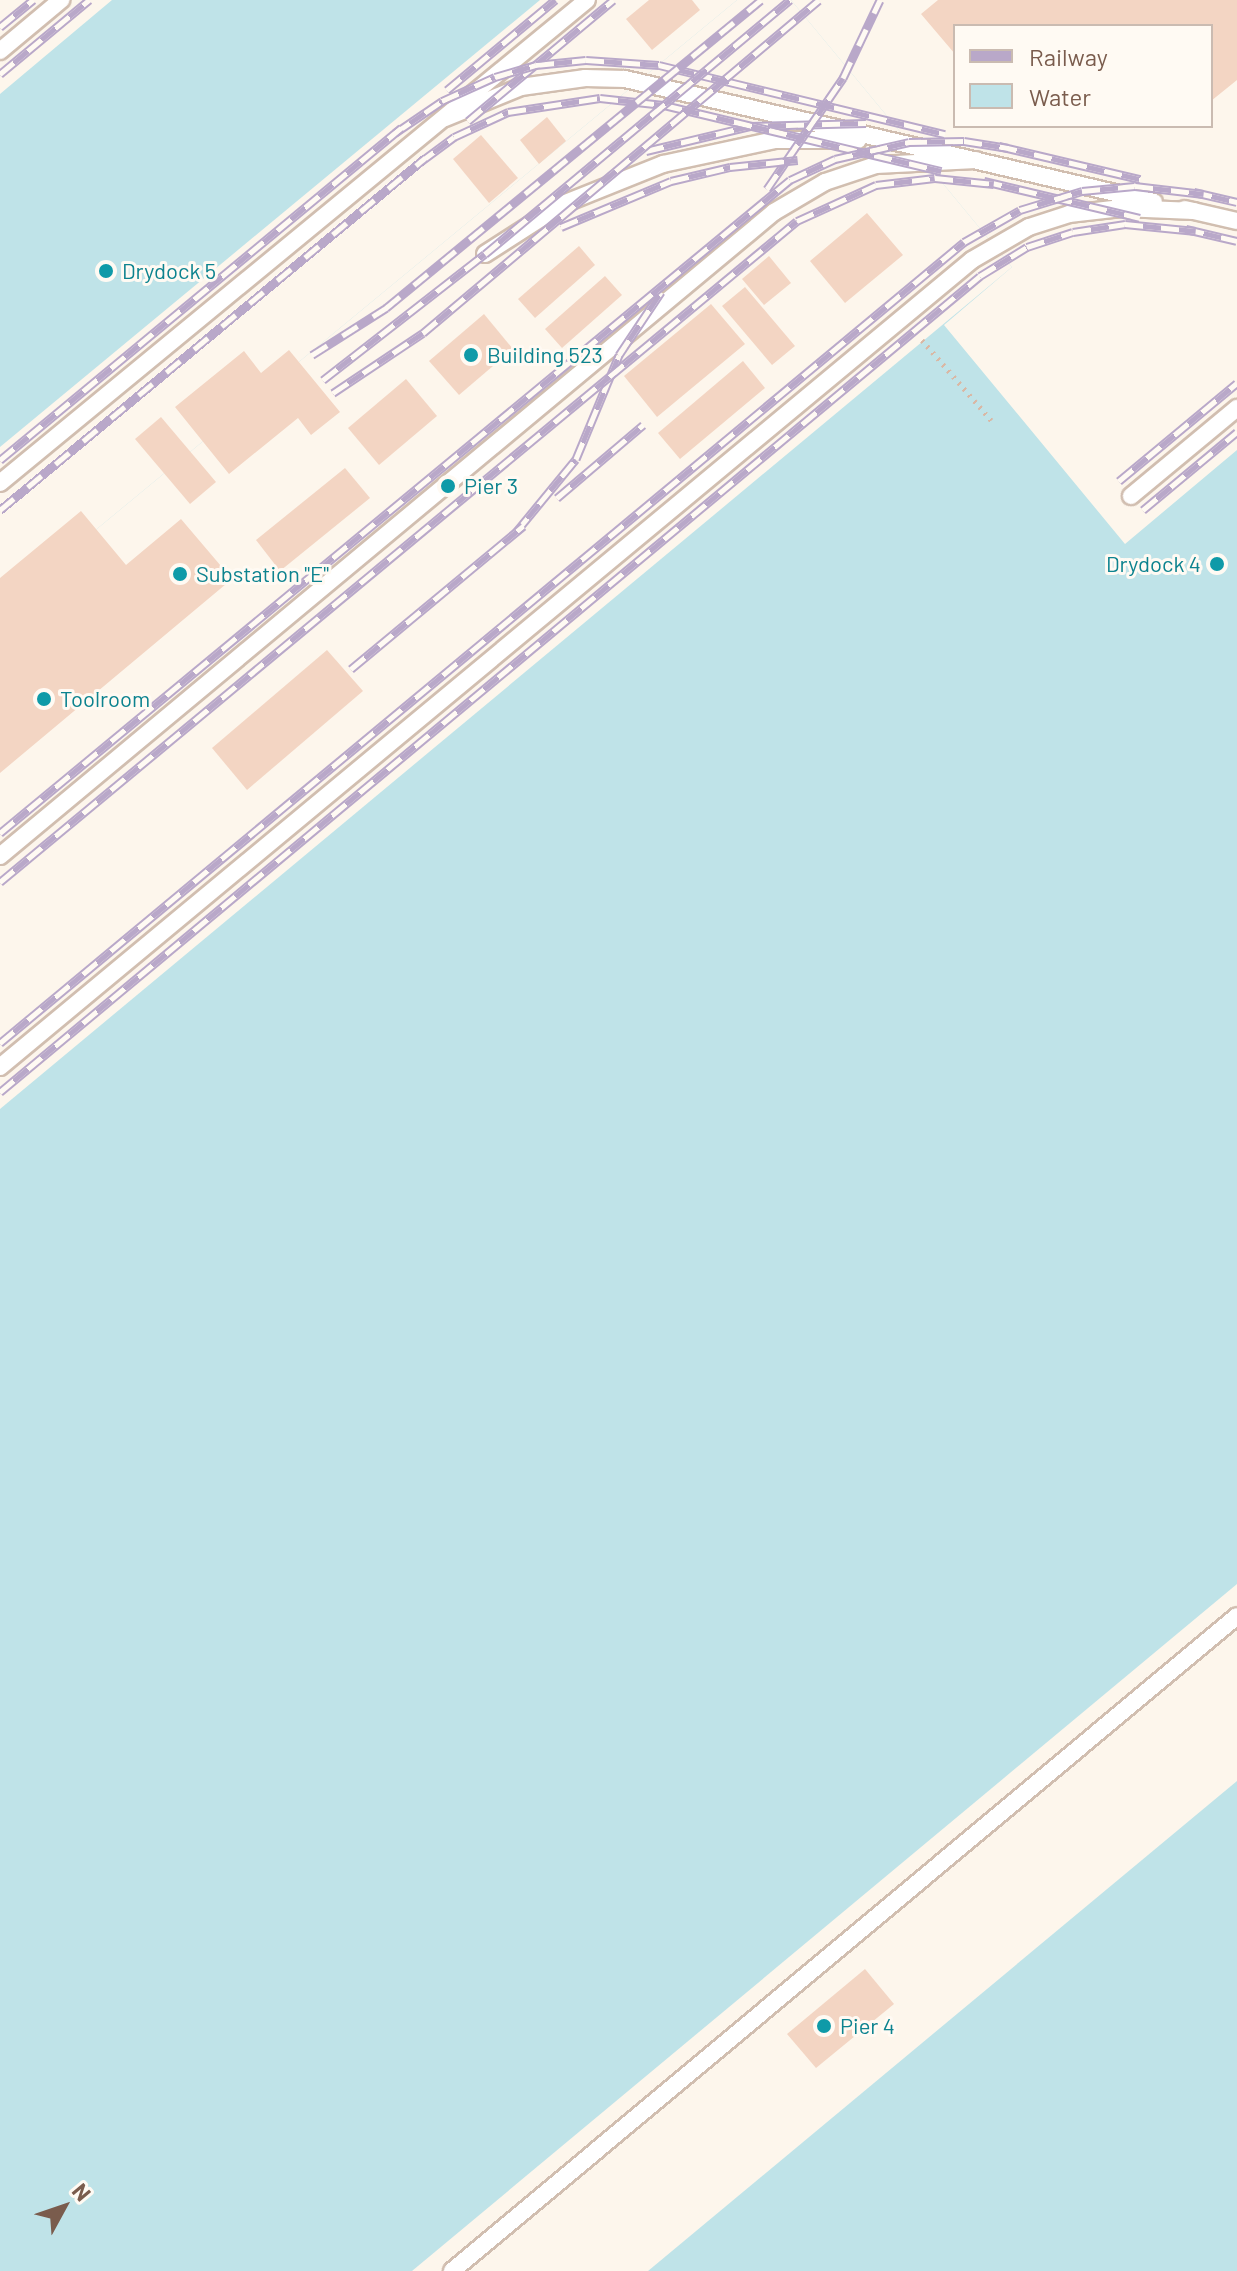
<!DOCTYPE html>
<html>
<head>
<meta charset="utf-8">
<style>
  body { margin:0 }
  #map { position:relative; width:1237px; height:2271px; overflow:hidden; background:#fdf6ec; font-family:Barlow,sans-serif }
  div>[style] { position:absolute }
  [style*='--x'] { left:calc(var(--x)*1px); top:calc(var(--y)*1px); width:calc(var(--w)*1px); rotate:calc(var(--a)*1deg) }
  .water>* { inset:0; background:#bfe3e8 }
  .pier>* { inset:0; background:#fdf6ec }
  .building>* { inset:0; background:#f3d5c3 }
  .path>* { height:5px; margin-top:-2.5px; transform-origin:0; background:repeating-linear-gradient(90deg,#d9b8a5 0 2px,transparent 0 8px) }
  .roads { filter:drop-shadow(2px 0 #d1beb0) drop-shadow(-2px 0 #d1beb0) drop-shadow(0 2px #d1beb0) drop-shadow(0 -2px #d1beb0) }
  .lane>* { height:16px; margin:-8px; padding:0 8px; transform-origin:8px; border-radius:8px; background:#fff }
  .rail>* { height:9px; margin-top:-4.5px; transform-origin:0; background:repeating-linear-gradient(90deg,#fffaf3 0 18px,#b9a8c9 0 36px); box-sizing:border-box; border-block:2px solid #b9a8c9 }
  .dots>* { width:22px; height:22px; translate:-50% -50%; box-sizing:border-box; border:4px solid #fffaf3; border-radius:50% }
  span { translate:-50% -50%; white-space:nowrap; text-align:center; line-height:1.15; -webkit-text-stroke:6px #fffaf3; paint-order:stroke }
  .culture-label { font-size:22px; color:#0d838f }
  .left { translate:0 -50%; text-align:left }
  .right { translate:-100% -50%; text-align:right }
  .legend { position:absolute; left:953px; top:24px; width:260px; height:104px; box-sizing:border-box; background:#fffaf3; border:2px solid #cabbb1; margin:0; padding:10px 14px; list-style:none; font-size:24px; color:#7a5c4d }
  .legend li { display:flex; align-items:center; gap:16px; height:40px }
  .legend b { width:40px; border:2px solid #cabbb1 }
  .north { position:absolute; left:24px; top:2167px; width:80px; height:80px; -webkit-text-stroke:6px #fffaf3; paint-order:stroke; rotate:50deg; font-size:22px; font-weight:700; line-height:32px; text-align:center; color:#7a5c4d }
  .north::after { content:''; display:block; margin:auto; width:28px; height:36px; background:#7a5c4d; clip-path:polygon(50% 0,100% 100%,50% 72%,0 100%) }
</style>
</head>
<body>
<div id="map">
  <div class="water">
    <i style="clip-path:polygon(112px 0,540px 0,0 447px,0 94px)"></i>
    <i style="clip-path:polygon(737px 0,791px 0,1012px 267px,944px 325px,1125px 544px,1237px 450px,1237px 2271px,0 2271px,0 609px)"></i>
  </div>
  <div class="pier">
    <i style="clip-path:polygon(737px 0,791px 0,1012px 267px,0 1109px,0 609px)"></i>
    <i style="clip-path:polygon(1237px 1584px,1237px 1781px,648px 2271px,412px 2271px)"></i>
  </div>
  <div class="building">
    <i style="clip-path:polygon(649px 0,692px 0,700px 10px,652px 50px,626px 19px)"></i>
    <i style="clip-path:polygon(938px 0,1237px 0,1237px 80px,1211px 101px,1211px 26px,955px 26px,955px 54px,921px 14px)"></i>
    <i style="clip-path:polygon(547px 117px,566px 141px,539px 164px,520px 140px)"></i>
    <i style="clip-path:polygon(481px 135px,518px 178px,489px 203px,453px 159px)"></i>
    <i style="clip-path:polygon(867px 213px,903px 255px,845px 303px,810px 261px)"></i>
    <i style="clip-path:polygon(579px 246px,595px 265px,535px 318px,518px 299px)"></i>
    <i style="clip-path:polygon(769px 256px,791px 283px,764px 305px,742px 279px)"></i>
    <i style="clip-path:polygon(605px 276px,622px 295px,562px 348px,545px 329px)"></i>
    <i style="clip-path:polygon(745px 287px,795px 346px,772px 365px,722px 306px)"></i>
    <i style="clip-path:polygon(711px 304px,745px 344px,657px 417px,624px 376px)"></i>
    <i style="clip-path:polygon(484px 314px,513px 349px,459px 395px,429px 361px)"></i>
    <i style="clip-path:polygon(289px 350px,340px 412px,311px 435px,298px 418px,229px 474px,175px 407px,244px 351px,261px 373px)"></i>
    <i style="clip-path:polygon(743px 361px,765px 388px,680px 459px,658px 433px)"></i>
    <i style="clip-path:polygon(406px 379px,437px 416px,379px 465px,348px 428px)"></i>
    <i style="clip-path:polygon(161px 417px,216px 482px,190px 504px,135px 439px)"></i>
    <i style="clip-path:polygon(345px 468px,370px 498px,280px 571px,256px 540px)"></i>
    <i style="clip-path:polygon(81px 511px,126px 565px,181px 519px,232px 579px,0 773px,0 578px)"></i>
    <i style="clip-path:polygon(327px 650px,363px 691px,247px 790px,212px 748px)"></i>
    <i style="clip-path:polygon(865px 1969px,894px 2004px,816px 2068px,787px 2034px)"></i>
  </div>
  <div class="path">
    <i style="--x:922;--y:340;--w:106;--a:49.2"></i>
  </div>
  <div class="roads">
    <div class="lane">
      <i style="--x:0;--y:51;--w:80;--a:-39.9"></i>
      <i style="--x:445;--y:118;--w:82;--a:-22.2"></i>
      <i style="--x:521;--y:87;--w:65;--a:-8"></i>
      <i style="--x:585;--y:78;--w:40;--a:1.4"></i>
      <i style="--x:625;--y:79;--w:543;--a:13.09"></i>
      <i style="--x:1185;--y:209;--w:53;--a:13"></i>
      <i style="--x:485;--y:254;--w:93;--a:-32.7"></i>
      <i style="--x:563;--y:204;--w:108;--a:-21.8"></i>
      <i style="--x:663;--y:164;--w:115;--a:-12.1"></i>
      <i style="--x:775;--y:140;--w:83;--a:0"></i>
      <i style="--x:0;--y:483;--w:760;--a:-39.45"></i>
      <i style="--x:1131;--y:496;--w:138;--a:-39.7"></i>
      <i style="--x:0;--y:856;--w:1007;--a:-39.76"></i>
      <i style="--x:774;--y:212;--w:59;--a:-30.5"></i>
      <i style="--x:825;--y:182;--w:54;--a:-18.4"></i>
      <i style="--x:876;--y:165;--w:100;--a:-2.9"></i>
      <i style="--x:0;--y:1067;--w:1263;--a:-39.7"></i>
      <i style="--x:972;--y:260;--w:66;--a:-30.1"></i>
      <i style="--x:1029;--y:227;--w:42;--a:-18"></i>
      <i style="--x:1069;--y:214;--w:53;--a:-6.5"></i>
      <i style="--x:1122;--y:208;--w:72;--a:2.4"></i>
      <i style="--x:452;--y:2271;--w:1022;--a:-39.84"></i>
    </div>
  </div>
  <div class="rail">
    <i style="--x:0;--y:27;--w:43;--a:-39.3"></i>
    <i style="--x:0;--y:74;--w:116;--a:-39.7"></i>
    <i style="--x:447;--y:90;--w:141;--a:-39.8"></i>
    <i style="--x:468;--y:121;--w:189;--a:-39.8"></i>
    <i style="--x:395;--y:133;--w:57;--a:-34.2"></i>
    <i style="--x:442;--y:101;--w:58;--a:-24.4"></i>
    <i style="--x:495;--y:77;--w:43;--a:-16.3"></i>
    <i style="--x:536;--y:65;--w:50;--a:-5.7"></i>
    <i style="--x:586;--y:60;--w:73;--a:3.9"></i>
    <i style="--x:659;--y:65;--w:294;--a:13.6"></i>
    <i style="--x:999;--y:146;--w:145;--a:13.2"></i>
    <i style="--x:646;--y:151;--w:107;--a:-13.5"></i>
    <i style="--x:750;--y:126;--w:116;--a:-1.5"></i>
    <i style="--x:419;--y:163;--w:44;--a:-36.6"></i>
    <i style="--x:454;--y:137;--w:60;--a:-24.8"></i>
    <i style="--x:508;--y:112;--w:93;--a:-8.7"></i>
    <i style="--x:600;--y:98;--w:64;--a:6.2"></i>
    <i style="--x:664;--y:105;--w:285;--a:13.4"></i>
    <i style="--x:984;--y:181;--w:160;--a:13.3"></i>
    <i style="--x:767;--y:189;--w:135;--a:-55.6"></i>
    <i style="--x:843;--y:78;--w:86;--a:-64.6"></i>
    <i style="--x:1194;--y:192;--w:44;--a:13.1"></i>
    <i style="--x:561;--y:227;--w:119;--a:-22.7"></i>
    <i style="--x:671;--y:181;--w:61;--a:-13.3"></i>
    <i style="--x:730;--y:167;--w:68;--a:-5.9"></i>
    <i style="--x:1186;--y:229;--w:52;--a:13.2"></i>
    <i style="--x:312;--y:355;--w:88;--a:-32.4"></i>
    <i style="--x:386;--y:308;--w:485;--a:-39.4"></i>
    <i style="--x:323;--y:380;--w:205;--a:-37.9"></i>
    <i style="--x:485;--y:254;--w:397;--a:-39.8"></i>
    <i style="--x:333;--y:393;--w:108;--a:-33.7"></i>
    <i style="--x:423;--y:333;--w:517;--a:-40.06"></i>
    <i style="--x:0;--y:460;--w:521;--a:-39.62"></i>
    <i style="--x:1119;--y:481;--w:153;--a:-39.7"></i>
    <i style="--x:557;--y:498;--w:113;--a:-40.3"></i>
    <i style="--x:0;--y:510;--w:552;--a:-39.63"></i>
    <i style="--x:1143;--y:510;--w:122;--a:-39.7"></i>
    <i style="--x:516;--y:532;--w:94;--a:-50.6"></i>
    <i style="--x:576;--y:459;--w:113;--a:-67.5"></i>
    <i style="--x:619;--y:355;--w:76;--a:-56.3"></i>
    <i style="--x:351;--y:669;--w:224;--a:-39.7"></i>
    <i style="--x:0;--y:833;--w:1025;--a:-39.58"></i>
    <i style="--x:790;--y:180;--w:50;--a:-25"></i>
    <i style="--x:835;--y:159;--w:76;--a:-12.9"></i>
    <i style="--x:909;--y:142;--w:55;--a:-1"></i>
    <i style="--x:964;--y:141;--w:45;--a:9"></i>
    <i style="--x:0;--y:882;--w:1035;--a:-39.67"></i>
    <i style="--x:797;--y:221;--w:87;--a:-24.5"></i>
    <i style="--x:876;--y:185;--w:59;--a:-6.8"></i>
    <i style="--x:935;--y:178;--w:59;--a:5.8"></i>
    <i style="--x:0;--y:1043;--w:1253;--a:-39.72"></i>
    <i style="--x:964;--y:242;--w:64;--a:-29.7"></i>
    <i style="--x:1020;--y:210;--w:65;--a:-17"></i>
    <i style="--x:1082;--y:191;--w:53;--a:-5.4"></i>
    <i style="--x:1135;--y:186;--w:69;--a:6.6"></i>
    <i style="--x:0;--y:1092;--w:1275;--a:-39.78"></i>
    <i style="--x:980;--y:276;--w:55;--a:-31.7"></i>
    <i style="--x:1027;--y:247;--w:48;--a:-18.1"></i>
    <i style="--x:1073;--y:232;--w:53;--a:-8.7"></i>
    <i style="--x:1125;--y:224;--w:71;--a:5.6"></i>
  </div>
  <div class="dots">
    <i style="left:106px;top:271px;background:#0f9aa8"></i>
    <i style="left:471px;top:355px;background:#0f9aa8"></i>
    <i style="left:448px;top:486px;background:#0f9aa8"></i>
    <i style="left:1217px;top:564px;background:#0f9aa8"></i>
    <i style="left:180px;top:574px;background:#0f9aa8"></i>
    <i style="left:44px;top:699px;background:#0f9aa8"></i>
    <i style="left:824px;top:2026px;background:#0f9aa8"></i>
  </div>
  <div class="culture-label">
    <span class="left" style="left:122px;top:271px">Drydock 5</span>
    <span class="left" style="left:487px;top:355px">Building 523</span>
    <span class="left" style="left:464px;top:486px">Pier 3</span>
    <span class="right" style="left:1201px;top:564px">Drydock 4</span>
    <span class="left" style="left:196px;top:574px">Substation "E"</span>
    <span class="left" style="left:60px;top:699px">Toolroom</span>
    <span class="left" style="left:840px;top:2026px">Pier 4</span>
  </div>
  <ul class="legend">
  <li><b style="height:10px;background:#b9a8c9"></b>Railway</li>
  <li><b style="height:22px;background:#bfe3e8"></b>Water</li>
  </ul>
  <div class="north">N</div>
</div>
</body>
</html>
